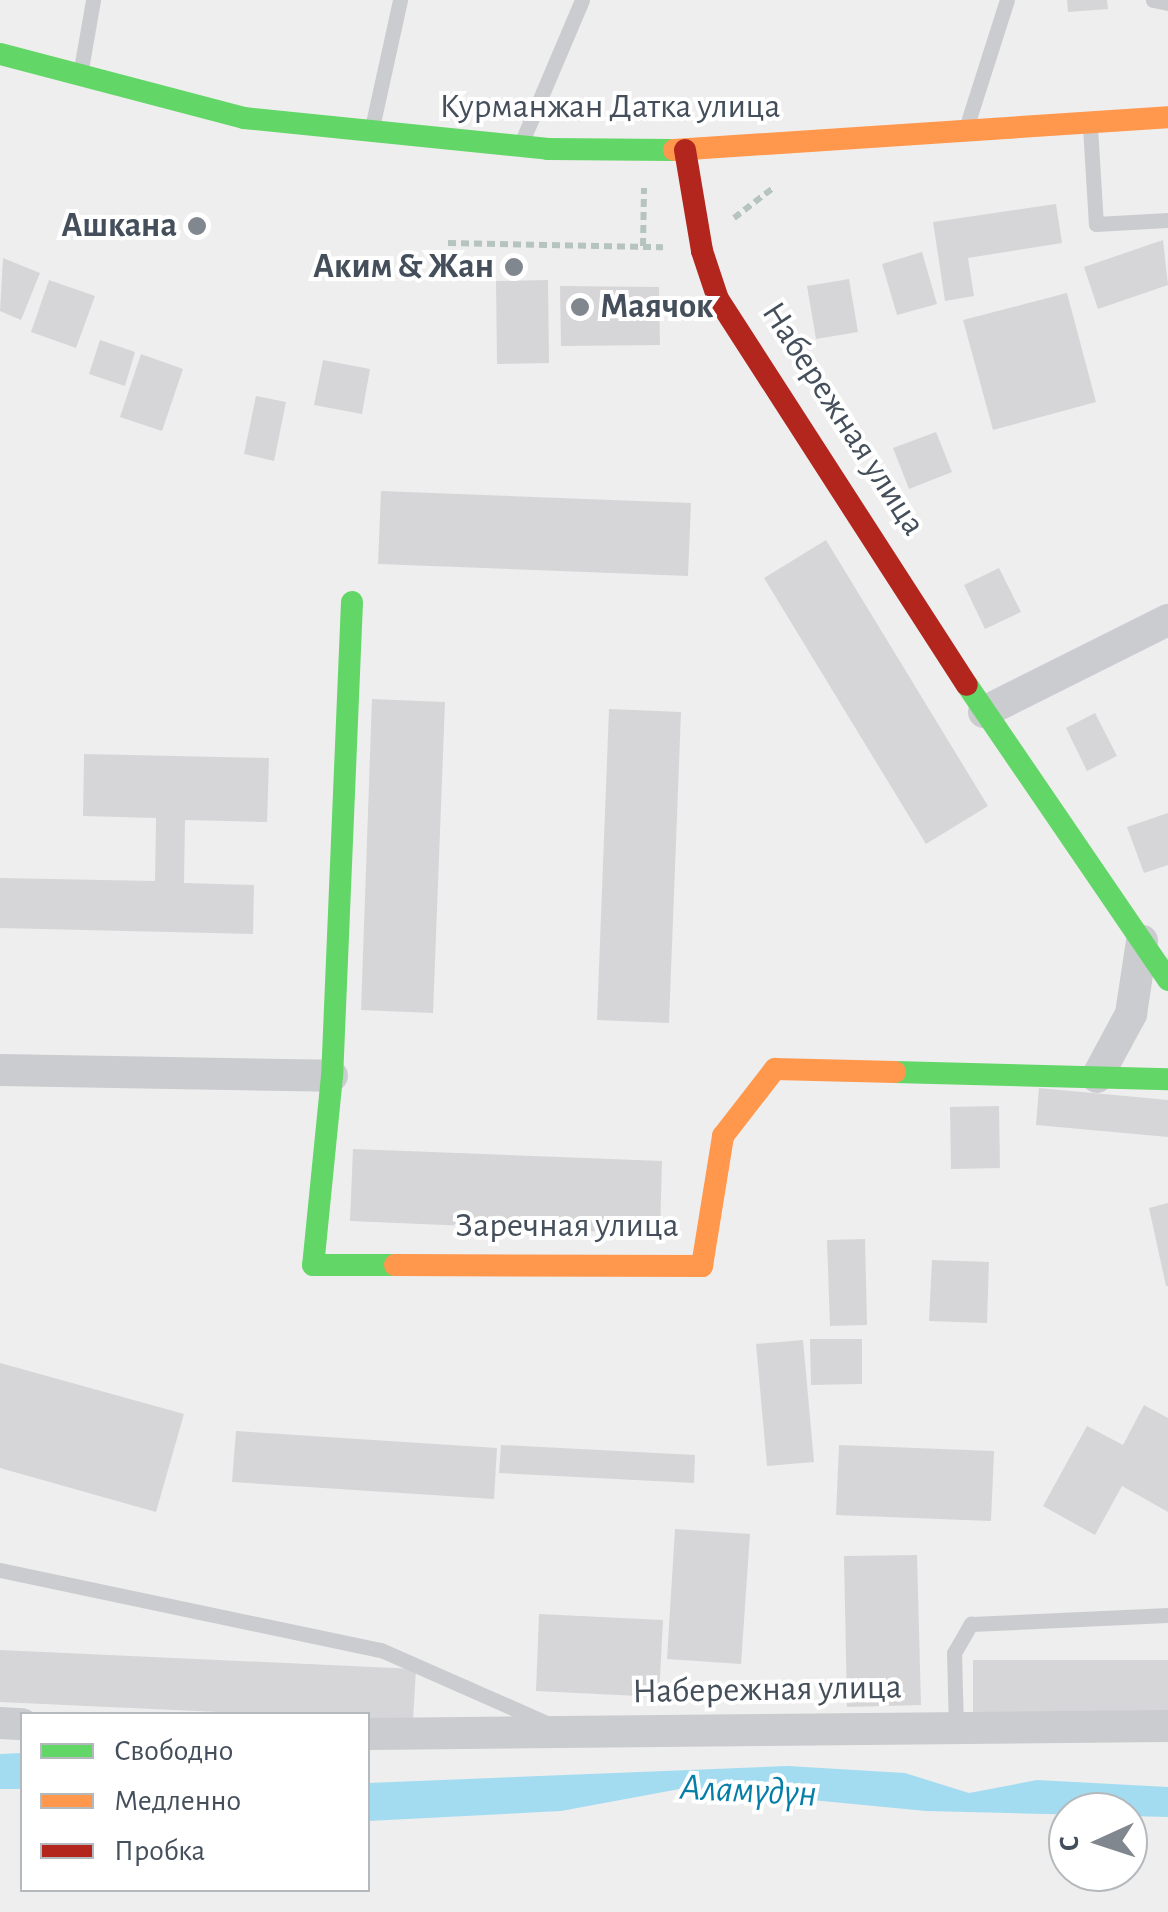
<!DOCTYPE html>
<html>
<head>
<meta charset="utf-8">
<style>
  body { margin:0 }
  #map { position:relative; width:1168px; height:1912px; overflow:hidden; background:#efeeee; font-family:"Alegreya Sans",sans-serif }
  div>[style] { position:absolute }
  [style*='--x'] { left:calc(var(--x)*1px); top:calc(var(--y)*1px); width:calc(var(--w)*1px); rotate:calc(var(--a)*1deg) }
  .water>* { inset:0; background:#a3dcf0 }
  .building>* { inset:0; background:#d6d6d8 }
  .path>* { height:6px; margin-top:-3px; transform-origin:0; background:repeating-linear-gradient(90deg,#b6c4c0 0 8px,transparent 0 13px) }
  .lane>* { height:15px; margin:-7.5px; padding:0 7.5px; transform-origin:7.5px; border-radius:7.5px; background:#cacccf }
  .street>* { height:32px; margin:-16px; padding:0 16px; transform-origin:16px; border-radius:16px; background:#cacccf }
  .fast>* { height:22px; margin:-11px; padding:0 11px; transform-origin:11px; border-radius:11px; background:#63d668 }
  .slow>* { height:22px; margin:-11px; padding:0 11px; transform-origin:11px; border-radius:11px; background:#ff974d }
  .jam>* { height:22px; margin:-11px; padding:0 11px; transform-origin:11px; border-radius:11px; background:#b3261e }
  .dots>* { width:28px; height:28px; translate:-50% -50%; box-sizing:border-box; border:5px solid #fff; border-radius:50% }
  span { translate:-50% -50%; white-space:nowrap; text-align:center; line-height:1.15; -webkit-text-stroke:8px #fff; paint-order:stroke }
  .street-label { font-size:35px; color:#444f5b }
  .poi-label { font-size:35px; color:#444f5b; font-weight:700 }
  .right { translate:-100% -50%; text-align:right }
  .left { translate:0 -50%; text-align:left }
  .water-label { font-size:38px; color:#057ea7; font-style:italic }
  .legend { position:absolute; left:20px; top:1712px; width:350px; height:180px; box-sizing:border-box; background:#fff; border:2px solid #b4b9bd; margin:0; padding:12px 18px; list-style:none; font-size:30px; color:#444f5b }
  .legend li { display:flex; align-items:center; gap:20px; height:50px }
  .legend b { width:50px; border:2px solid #b4b9bd }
  .north { position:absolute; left:1048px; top:1792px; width:100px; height:100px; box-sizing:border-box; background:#fff; border:2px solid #b4b9bd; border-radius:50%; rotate:267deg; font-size:28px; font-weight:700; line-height:40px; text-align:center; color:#444f5b }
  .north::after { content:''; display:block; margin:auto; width:35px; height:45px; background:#80878e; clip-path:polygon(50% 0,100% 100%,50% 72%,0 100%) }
</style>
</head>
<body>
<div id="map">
  <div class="water">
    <i style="clip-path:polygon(22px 1753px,22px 1789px,0 1789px,0 1754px)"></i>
    <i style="clip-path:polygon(788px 1766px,905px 1773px,969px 1793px,1037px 1780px,1168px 1787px,1168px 1817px,926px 1811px,685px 1788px,561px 1811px,368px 1821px,368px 1783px)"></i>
  </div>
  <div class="building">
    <i style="clip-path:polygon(1067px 0,1107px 0,1108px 9px,1068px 12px)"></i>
    <i style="clip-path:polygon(1056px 204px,1062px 243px,968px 258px,974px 296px,945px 301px,933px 222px)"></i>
    <i style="clip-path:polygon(1163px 240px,1168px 285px,1098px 309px,1084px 267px)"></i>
    <i style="clip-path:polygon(922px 252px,937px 304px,897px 315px,882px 264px)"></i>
    <i style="clip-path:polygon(3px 258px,40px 273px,21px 320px,0 311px)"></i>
    <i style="clip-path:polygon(849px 279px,858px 332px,816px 339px,807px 286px)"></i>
    <i style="clip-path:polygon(49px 280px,95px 296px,76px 348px,31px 332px)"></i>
    <i style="clip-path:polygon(548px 280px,549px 363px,497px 364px,496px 281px)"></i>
    <i style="clip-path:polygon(560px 286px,659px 287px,660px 345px,561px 346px)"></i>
    <i style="clip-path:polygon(1067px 293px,1096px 402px,993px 430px,963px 320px)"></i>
    <i style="clip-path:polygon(100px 340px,135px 352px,125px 386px,89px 374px)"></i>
    <i style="clip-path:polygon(141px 354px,183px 369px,162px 431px,120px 417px)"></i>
    <i style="clip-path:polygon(323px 360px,370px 369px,362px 414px,314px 405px)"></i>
    <i style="clip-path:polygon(256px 396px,286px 402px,274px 461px,244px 454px)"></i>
    <i style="clip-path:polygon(936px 432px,952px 472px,909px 489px,893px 448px)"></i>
    <i style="clip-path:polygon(381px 491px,691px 503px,688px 576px,378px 564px)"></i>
    <i style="clip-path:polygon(826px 540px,988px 806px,926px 844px,764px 578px)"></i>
    <i style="clip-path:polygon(999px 568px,1021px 612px,985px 629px,964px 585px)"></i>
    <i style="clip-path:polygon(372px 699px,445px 702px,433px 1013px,361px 1010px)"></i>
    <i style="clip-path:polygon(609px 709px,681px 712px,669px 1023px,597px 1020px)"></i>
    <i style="clip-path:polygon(1095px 713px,1117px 756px,1087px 771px,1066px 728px)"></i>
    <i style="clip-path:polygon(84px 754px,269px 758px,267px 822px,185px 820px,184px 883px,254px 885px,253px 934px,0 928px,0 878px,155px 881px,156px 818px,83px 816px)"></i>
    <i style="clip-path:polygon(1168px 813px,1168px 865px,1144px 873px,1127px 827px)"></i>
    <i style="clip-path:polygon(1039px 1088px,1168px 1100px,1168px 1137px,1036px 1125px)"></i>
    <i style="clip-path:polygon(999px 1106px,1000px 1168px,951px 1169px,950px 1107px)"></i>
    <i style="clip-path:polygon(353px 1149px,662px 1161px,660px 1234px,350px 1221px)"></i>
    <i style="clip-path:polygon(1168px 1203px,1168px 1286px,1166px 1286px,1149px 1208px)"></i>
    <i style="clip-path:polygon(865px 1239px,867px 1325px,830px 1326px,827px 1240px)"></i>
    <i style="clip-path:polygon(932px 1260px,989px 1262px,987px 1323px,929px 1321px)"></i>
    <i style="clip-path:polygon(810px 1339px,862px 1339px,862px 1384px,811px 1385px)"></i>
    <i style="clip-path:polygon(803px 1340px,814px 1462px,767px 1466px,756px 1344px)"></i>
    <i style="clip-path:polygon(0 1363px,184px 1414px,156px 1512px,0 1468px)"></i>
    <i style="clip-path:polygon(1144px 1405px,1168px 1418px,1168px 1512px,1122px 1486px,1095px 1535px,1043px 1506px,1087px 1426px,1123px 1445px)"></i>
    <i style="clip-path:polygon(236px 1431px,497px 1448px,494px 1499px,232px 1482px)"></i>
    <i style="clip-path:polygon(501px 1445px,695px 1455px,694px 1483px,499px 1473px)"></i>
    <i style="clip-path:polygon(839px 1445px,994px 1451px,991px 1521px,836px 1515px)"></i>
    <i style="clip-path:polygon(675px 1529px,750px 1534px,741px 1664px,667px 1659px)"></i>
    <i style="clip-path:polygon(917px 1555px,921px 1705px,847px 1707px,844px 1556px)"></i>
    <i style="clip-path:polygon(539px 1614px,663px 1620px,659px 1697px,536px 1691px)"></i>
    <i style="clip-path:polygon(0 1650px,416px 1669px,413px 1721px,0 1702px)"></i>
    <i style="clip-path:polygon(973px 1660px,1168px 1660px,1168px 1712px,973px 1712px)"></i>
  </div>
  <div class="path">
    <i style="--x:734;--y:218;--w:49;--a:-37.6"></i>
    <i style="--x:448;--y:243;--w:215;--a:1.1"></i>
    <i style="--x:643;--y:246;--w:58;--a:-89"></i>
  </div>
  <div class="lane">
    <i style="--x:1153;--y:0;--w:15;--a:11"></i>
    <i style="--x:81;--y:69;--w:70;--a:-80.1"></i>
    <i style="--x:373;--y:123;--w:126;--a:-77.6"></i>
    <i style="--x:967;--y:125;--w:131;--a:-72.3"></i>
    <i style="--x:1090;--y:127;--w:97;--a:86.5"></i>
    <i style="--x:1096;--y:224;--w:72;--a:-3.2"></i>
    <i style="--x:523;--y:139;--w:151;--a:-67"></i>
    <i style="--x:0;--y:1570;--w:389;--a:11.9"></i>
    <i style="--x:381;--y:1650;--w:186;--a:23.8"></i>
    <i style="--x:956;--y:1728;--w:75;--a:-91.5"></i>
    <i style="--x:954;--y:1653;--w:34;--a:-60"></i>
    <i style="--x:971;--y:1624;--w:197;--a:-2.6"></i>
  </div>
  <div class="street">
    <i style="--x:984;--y:712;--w:206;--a:-26.6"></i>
    <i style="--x:0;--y:1070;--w:332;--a:1"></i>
    <i style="--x:1097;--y:1077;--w:72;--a:-61.6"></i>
    <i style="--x:1131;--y:1014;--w:74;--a:-81.4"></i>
    <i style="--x:0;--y:1723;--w:22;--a:3"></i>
    <i style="--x:368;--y:1734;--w:800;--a:-0.57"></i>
  </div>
  <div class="fast">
    <i style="--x:0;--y:54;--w:252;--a:14.7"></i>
    <i style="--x:244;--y:118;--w:306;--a:5.8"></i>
    <i style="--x:548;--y:149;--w:126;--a:0.5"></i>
    <i style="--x:352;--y:602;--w:474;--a:92.4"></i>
    <i style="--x:332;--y:1076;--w:190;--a:95.7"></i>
    <i style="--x:313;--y:1265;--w:82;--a:0"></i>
    <i style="--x:967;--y:685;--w:357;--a:55.7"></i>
    <i style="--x:895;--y:1072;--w:273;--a:1.5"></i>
  </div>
  <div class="slow">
    <i style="--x:674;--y:150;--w:495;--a:-3.8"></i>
    <i style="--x:395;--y:1265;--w:307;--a:0.2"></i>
    <i style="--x:702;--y:1266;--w:132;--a:-80.8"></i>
    <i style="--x:723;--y:1136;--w:85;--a:-52.2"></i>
    <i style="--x:775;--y:1069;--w:120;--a:1.4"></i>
  </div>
  <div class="jam">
    <i style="--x:685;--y:150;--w:102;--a:80.4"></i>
    <i style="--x:702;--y:251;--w:51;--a:71.6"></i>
    <i style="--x:718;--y:299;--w:459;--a:57.2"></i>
  </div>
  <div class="dots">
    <i style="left:197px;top:226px;background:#80878e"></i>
    <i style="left:514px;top:267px;background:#80878e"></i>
    <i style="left:580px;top:307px;background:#80878e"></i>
  </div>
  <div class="street-label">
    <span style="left:610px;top:107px">Курманжан Датка улица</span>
    <span style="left:843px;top:419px;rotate:57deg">Набережная улица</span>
    <span style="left:567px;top:1226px">Заречная улица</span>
    <span style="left:767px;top:1690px;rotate:-1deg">Набережная улица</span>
  </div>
  <div class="poi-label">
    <span class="right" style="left:177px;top:226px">Ашкана</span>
    <span class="right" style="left:494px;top:267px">Аким &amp; Жан</span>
    <span class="left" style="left:600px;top:307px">Маячок</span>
  </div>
  <div class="water-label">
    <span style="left:748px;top:1792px;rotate:3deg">Аламүдүн</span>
  </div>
  <ul class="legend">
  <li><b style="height:12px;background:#63d668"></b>Свободно</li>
  <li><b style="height:12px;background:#ff974d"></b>Медленно</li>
  <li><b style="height:12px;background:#b3261e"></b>Пробка</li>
  </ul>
  <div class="north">С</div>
</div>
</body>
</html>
